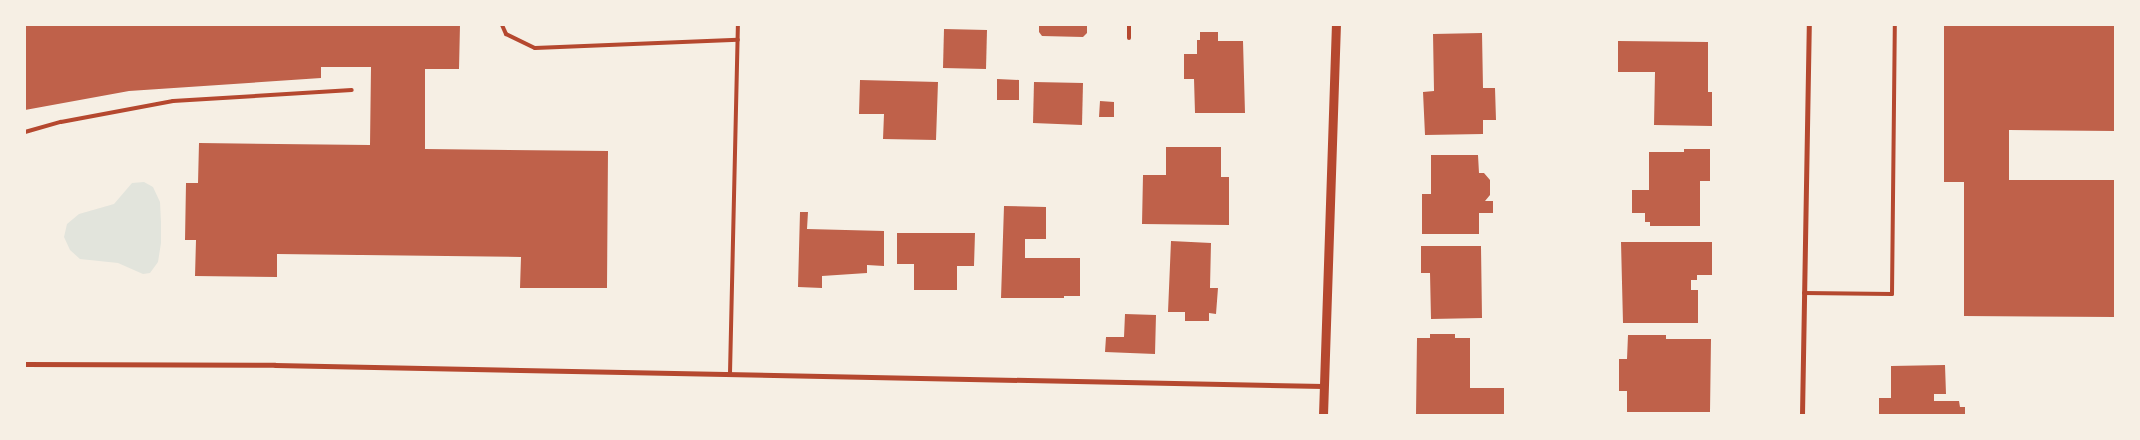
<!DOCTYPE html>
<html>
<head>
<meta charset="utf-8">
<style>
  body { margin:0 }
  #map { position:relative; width:2140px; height:440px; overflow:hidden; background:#f6efe4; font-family:Roboto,sans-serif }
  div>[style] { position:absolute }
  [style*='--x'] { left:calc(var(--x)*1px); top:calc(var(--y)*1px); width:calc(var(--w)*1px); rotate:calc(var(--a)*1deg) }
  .green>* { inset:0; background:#e2e4dc }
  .building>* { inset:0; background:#bf614a }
  .service>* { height:4px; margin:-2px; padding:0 2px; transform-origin:2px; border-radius:2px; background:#b5482f }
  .minor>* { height:5px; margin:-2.5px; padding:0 2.5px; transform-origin:2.5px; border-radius:2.5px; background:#b5482f }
  .tertiary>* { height:9px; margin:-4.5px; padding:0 4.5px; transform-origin:4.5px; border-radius:4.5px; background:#b5482f }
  span { translate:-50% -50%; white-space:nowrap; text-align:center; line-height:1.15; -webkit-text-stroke:4px #f6efe4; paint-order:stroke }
  .frame { position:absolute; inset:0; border:26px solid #f6efe4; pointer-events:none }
</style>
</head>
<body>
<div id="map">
  <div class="green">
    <i style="clip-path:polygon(144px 182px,153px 187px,160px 202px,161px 222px,161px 243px,158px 262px,150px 273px,143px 274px,118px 263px,80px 259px,70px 250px,64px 237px,67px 224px,79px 214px,114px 204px,132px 183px)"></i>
  </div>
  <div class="building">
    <i style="clip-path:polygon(25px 25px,460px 25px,459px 69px,425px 69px,425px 149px,608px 151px,607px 288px,520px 288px,521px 257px,277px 254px,277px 277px,195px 276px,196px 240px,185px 240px,186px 183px,198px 183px,199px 143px,370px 145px,371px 67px,321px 67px,321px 78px,129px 91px,25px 110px)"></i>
    <i style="clip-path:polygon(1039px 25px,1087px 25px,1087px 33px,1083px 37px,1042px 36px,1039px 32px)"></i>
    <i style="clip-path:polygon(1944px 25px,2115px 25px,2115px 131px,2009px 130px,2009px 180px,2115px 180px,2115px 317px,1964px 316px,1964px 182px,1944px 182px)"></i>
    <i style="clip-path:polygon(944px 29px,987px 30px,986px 69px,943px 68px)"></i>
    <i style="clip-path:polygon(1200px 32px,1218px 32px,1218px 41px,1243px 41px,1245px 113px,1195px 113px,1194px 79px,1184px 79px,1184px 54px,1197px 54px,1197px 40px,1200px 40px)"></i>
    <i style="clip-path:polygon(1482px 33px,1483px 88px,1495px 88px,1496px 120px,1483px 120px,1483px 134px,1425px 135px,1423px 92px,1434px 91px,1433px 34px)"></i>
    <i style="clip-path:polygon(1618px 41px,1708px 42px,1708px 92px,1712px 92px,1712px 126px,1654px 125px,1655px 72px,1618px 72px)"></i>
    <i style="clip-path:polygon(997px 79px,1019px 80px,1019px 100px,997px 100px)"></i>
    <i style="clip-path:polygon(860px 80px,938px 82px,936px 140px,883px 139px,884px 114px,859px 114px)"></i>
    <i style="clip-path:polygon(1034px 82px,1083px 83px,1082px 125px,1033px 123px)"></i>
    <i style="clip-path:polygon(1100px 101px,1114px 102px,1114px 117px,1099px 117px)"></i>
    <i style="clip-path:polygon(1166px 147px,1221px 147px,1221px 177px,1229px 177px,1229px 225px,1142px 224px,1143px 175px,1166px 175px)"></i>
    <i style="clip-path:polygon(1684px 149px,1710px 149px,1710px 181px,1700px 181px,1700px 226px,1650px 226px,1650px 222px,1645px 222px,1645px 213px,1632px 213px,1632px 190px,1649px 190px,1649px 152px,1684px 152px)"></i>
    <i style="clip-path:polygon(1431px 155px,1478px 155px,1479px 173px,1484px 173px,1490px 180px,1490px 195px,1485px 201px,1493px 201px,1493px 213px,1479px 213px,1479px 234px,1422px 234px,1422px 194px,1431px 194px)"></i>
    <i style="clip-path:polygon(1004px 206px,1046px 207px,1046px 239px,1025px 239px,1025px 258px,1080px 258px,1080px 296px,1064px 296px,1064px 298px,1001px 298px)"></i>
    <i style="clip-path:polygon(800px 212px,808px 212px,807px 229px,884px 231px,884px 266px,867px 265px,867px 273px,822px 276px,822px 288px,798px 287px)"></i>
    <i style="clip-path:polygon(897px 233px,975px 233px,974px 266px,957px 266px,957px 290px,914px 290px,914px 264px,897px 264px)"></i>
    <i style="clip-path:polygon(1171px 241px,1211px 243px,1210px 288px,1218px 288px,1216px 314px,1209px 313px,1209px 321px,1185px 321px,1185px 312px,1168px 312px)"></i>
    <i style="clip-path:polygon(1621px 242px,1712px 242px,1712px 275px,1697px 275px,1697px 280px,1691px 280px,1691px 290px,1698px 290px,1698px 323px,1623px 323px)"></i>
    <i style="clip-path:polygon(1421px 246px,1481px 246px,1482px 318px,1431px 319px,1430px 273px,1421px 273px)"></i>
    <i style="clip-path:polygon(1125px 314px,1156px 315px,1155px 354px,1105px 352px,1106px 337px,1124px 337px)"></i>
    <i style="clip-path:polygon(1430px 334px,1455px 334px,1455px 338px,1470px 338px,1470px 388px,1504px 388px,1504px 415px,1416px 415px,1417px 338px,1430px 338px)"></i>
    <i style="clip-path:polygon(1628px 335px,1666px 335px,1666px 339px,1711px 339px,1710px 412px,1627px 412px,1627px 391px,1619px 391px,1619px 359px,1627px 359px)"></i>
    <i style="clip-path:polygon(1945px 365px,1946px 394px,1934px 394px,1934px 401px,1959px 401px,1960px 407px,1965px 407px,1965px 415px,1879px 415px,1879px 398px,1891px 398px,1891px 366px)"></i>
  </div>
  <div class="service">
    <i style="--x:502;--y:25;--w:10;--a:66"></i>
    <i style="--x:506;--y:34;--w:32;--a:26"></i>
    <i style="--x:535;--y:48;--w:203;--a:-2.3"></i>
    <i style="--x:1129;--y:25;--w:13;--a:90"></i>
    <i style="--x:25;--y:132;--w:37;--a:-16"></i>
    <i style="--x:61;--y:122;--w:114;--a:-10.6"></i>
    <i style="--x:173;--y:101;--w:179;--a:-3.5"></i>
    <i style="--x:1804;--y:293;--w:88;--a:0.7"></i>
    <i style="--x:1892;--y:294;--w:269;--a:-89.4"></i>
    <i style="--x:730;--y:373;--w:348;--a:-88.7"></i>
  </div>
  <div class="minor">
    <i style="--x:25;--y:364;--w:250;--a:0.2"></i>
    <i style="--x:275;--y:365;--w:1048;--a:1.15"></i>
    <i style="--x:1802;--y:415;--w:390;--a:-89"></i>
  </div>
  <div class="tertiary">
    <i style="--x:1323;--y:415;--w:390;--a:-88.1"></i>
  </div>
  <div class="frame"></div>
</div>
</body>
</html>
